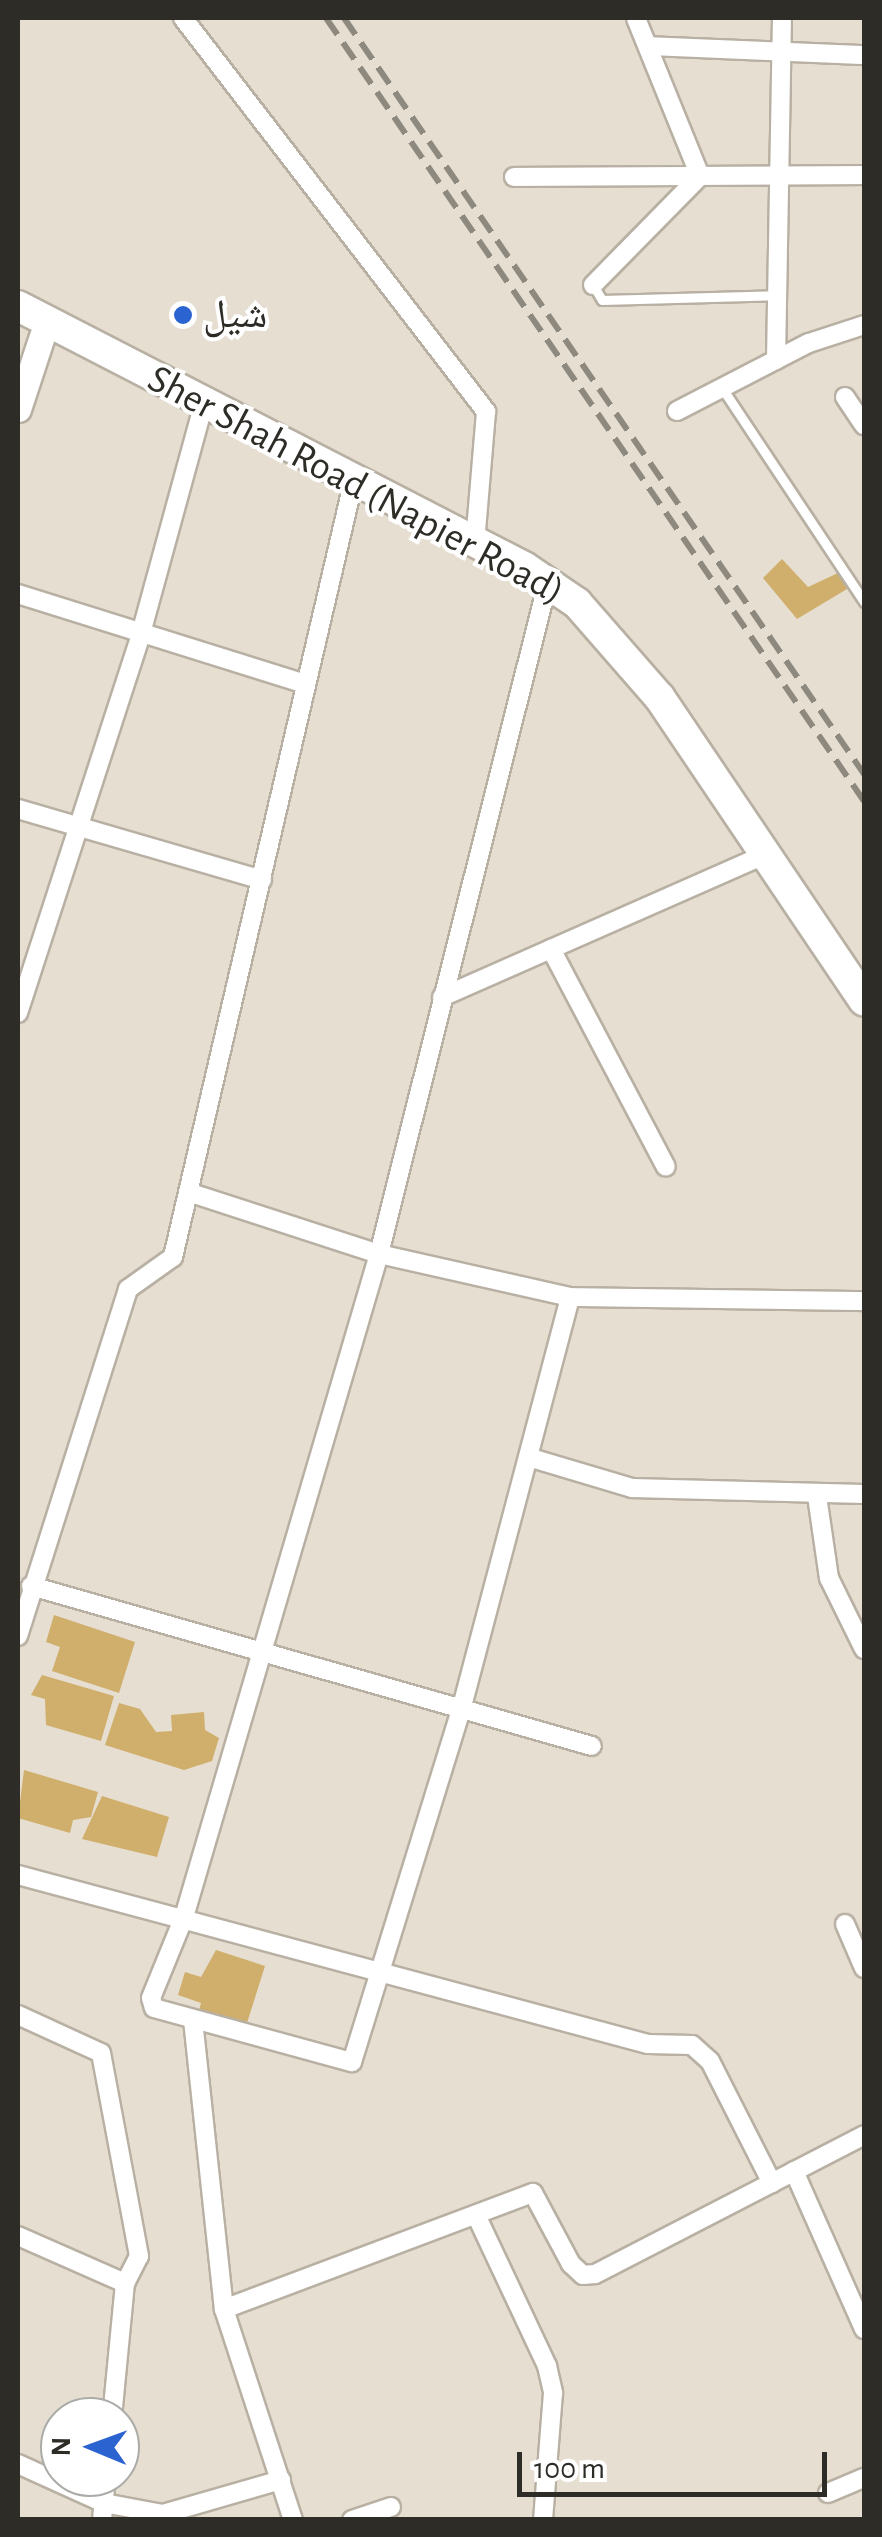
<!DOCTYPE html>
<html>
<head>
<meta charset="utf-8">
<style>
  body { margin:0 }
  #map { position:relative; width:882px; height:2537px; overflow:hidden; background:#e6ded0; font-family:"Alegreya Sans","Noto Naskh Arabic",sans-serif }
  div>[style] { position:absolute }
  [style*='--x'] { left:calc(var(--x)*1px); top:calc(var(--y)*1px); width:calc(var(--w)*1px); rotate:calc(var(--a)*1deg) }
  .building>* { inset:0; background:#d0ae6b }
  .roads { filter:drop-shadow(2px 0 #b8b0a3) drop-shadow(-2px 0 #b8b0a3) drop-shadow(0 2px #b8b0a3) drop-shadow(0 -2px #b8b0a3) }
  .lane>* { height:9px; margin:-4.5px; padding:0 4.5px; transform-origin:4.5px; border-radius:4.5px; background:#fff }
  .street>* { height:18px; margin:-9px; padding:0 9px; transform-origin:9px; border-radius:9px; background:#fff }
  .secondary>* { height:25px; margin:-12.5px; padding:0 12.5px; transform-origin:12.5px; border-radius:12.5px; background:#fff }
  .primary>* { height:30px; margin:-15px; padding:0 15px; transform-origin:15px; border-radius:15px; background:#fff }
  .rail>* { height:6px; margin-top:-3px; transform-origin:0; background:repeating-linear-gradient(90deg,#8e897f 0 20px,transparent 0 30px) }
  .dots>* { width:28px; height:28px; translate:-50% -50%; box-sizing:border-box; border:5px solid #fff; border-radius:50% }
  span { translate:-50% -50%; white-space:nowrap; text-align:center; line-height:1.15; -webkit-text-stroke:8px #fff; paint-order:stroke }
  .poi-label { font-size:40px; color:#2e2c26 }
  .left { translate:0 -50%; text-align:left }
  .street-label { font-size:40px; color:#2e2c26 }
  .frame { position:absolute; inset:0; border:20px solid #2e2c26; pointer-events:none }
  .north { position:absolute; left:40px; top:2397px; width:100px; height:100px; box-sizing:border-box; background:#fff; border:2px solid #ababa8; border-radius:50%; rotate:271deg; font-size:28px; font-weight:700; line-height:40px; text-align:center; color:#2e2c26 }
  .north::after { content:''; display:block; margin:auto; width:35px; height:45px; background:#2b63d1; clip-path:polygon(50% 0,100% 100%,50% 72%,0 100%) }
  .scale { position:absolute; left:517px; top:2452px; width:310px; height:45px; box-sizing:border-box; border:5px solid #2e2c26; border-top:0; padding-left:12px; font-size:30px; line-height:35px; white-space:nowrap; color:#2e2c26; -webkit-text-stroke:8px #fff; paint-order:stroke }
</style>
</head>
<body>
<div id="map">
  <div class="building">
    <i style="clip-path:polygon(782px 559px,808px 587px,838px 573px,847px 589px,797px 619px,763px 578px)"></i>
    <i style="clip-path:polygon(54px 1615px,135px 1642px,119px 1693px,52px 1671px,60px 1647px,46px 1642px)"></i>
    <i style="clip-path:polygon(42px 1675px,114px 1696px,101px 1741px,46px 1725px,45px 1699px,31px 1695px)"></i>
    <i style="clip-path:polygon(119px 1703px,140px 1709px,156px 1732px,172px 1731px,171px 1715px,204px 1712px,205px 1730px,219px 1738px,212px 1761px,184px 1770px,105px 1745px)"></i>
    <i style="clip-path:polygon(24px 1770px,98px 1792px,91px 1817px,73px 1820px,70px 1833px,18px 1818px)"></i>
    <i style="clip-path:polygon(102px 1796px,169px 1817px,157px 1857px,82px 1839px)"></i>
    <i style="clip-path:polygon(216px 1950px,265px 1966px,247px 2023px,199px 2011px,201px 2003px,178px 1995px,185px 1972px,201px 1977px)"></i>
  </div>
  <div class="roads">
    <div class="lane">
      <i style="--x:593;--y:285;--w:17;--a:59"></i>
      <i style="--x:602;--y:300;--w:174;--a:-1.6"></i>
      <i style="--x:722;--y:388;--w:257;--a:56.4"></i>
    </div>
    <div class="street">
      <i style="--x:183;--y:18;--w:497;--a:52.4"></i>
      <i style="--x:486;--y:412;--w:130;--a:94.8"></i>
      <i style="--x:648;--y:46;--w:216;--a:2.4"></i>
      <i style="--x:514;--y:177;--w:350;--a:-0.3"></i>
      <i style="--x:593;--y:285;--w:153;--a:-45.5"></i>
      <i style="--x:700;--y:176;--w:170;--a:-112.1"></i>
      <i style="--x:776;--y:360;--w:342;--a:-89"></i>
      <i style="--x:845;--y:397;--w:34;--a:56"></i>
      <i style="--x:677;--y:411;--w:148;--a:-27.3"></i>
      <i style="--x:809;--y:343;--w:58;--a:-18.1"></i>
      <i style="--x:545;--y:593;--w:682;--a:104.1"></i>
      <i style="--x:379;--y:1254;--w:691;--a:106.39"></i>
      <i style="--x:184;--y:1917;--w:87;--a:112.2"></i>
      <i style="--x:151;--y:1998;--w:10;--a:73"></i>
      <i style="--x:154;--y:2008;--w:205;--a:15.3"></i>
      <i style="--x:352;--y:2062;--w:364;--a:-72.8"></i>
      <i style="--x:460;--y:1714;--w:431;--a:-75.2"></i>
      <i style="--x:18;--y:594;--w:301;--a:17.4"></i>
      <i style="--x:18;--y:809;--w:254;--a:16.2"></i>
      <i style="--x:551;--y:949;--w:246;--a:62.2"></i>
      <i style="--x:442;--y:997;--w:340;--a:-23.8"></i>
      <i style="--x:18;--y:1013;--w:395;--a:-72"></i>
      <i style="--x:140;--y:637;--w:227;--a:-74.7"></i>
      <i style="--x:188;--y:1192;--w:201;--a:18"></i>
      <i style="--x:379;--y:1254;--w:196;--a:12.7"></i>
      <i style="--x:570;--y:1297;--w:294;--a:0.8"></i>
      <i style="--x:528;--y:1457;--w:109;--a:16.6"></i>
      <i style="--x:632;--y:1488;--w:232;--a:1.5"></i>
      <i style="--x:817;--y:1496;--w:83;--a:81.7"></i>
      <i style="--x:829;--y:1578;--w:79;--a:63.8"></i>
      <i style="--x:31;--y:1586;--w:583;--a:15.92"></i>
      <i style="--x:18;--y:1636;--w:364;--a:-72.4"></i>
      <i style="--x:128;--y:1289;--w:55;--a:-35.4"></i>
      <i style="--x:173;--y:1257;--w:785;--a:-76.9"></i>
      <i style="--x:18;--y:1875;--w:652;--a:15.02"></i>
      <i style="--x:648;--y:2044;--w:44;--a:1.3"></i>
      <i style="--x:692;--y:2045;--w:24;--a:42"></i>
      <i style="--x:710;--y:2061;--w:137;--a:63.1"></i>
      <i style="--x:845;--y:1924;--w:48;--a:66.6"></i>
      <i style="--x:18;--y:2015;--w:91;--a:24.6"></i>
      <i style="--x:101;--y:2053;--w:207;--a:79.4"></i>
      <i style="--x:139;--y:2256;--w:30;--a:117"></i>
      <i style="--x:125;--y:2283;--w:135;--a:95.5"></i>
      <i style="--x:193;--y:2020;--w:291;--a:83.9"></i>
      <i style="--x:224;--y:2309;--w:222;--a:71.9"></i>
      <i style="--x:794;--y:2171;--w:173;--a:66.1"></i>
      <i style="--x:477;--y:2217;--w:165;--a:64.8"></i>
      <i style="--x:547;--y:2366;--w:28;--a:77"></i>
      <i style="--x:553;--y:2393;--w:127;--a:94.5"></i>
      <i style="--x:18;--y:2236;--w:117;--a:23.7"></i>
      <i style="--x:224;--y:2309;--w:330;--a:-20.6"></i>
      <i style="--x:533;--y:2193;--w:81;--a:61.8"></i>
      <i style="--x:571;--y:2264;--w:16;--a:43"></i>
      <i style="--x:583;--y:2275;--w:12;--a:-5"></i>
      <i style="--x:595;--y:2274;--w:303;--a:-27.3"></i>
      <i style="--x:18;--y:2464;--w:94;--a:24.4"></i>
      <i style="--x:104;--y:2503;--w:60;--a:10.6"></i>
      <i style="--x:163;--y:2514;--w:123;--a:-16.1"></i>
      <i style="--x:828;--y:2493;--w:39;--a:-23"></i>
      <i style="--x:102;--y:2520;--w:43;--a:-84.7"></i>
      <i style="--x:352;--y:2520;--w:41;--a:-18.4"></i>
    </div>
    <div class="secondary">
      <i style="--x:18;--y:409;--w:77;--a:-71.8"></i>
    </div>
    <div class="primary">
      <i style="--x:18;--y:306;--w:569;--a:27.29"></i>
      <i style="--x:524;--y:567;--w:64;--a:34.2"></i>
      <i style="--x:577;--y:603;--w:126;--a:48.9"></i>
      <i style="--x:660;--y:698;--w:365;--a:56"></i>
    </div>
  </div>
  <div class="rail">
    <i style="--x:326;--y:18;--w:950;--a:55.51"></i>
    <i style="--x:344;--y:18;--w:918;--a:55.48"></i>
  </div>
  <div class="dots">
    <i style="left:183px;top:315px;background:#2b63d1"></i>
  </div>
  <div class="poi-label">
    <span class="left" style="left:203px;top:315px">شیل</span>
  </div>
  <div class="street-label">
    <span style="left:356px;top:485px;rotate:28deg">Sher Shah Road (Napier Road)</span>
  </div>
  <div class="frame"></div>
  <div class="north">N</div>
  <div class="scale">100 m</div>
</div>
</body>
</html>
